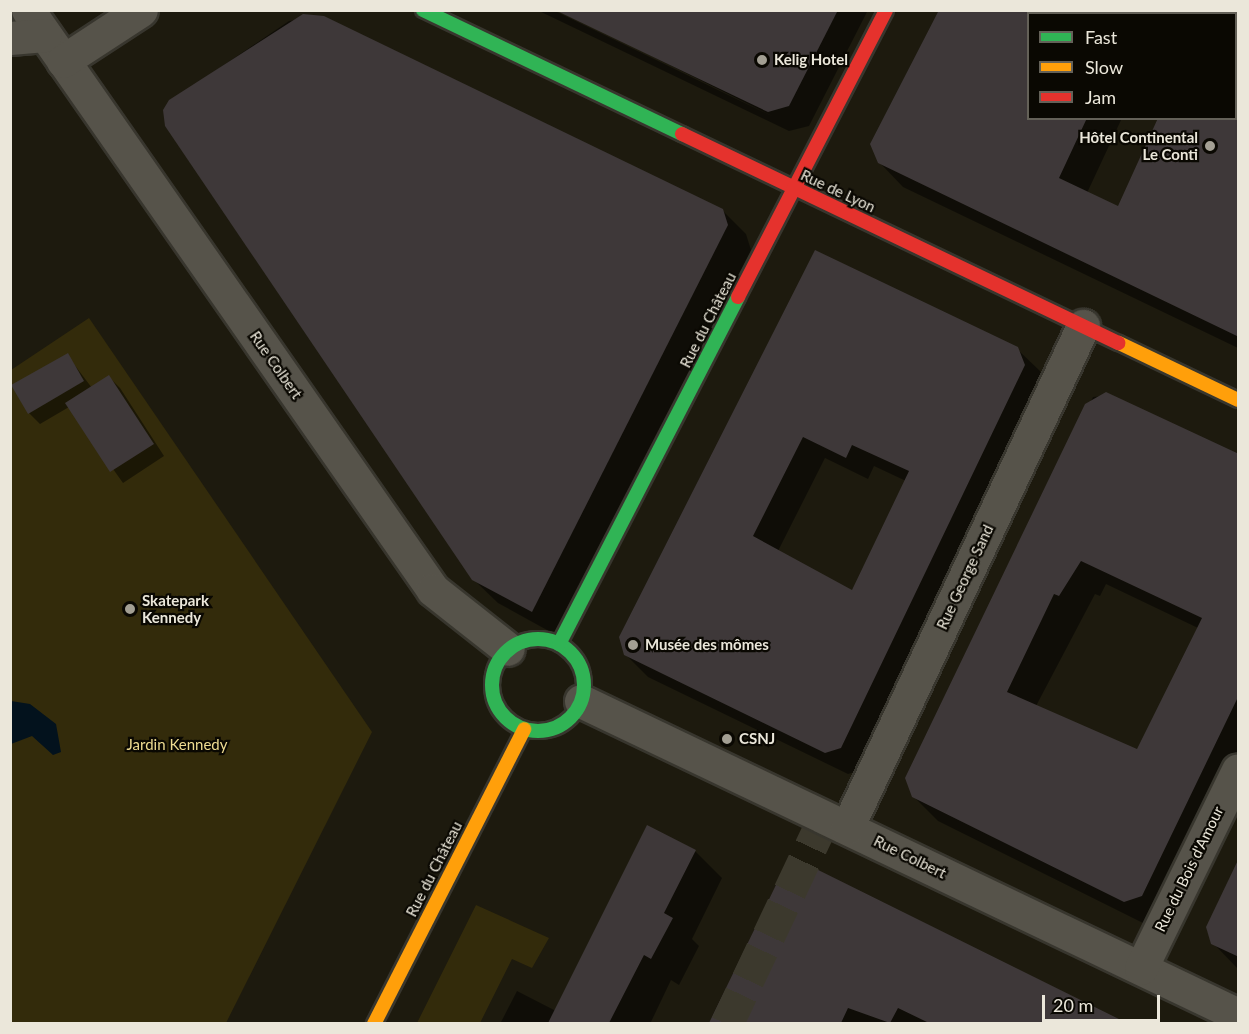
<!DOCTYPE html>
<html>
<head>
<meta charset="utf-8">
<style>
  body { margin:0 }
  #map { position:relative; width:1249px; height:1034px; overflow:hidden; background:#1d1a0e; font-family:Lato,sans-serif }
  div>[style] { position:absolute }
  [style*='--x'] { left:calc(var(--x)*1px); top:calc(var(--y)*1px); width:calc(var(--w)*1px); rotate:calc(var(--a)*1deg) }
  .green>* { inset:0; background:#332b0b }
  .water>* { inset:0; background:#03121d }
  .shadow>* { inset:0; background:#0007 }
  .building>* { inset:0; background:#3e3839 }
  .street-tunnel>* { height:33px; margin-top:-16.5px; transform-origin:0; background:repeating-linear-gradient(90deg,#3c392d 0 33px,transparent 0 49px) }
  .roads { filter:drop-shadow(2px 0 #38362e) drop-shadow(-2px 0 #38362e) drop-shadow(0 2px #38362e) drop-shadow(0 -2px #38362e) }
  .street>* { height:33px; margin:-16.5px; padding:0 16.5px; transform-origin:16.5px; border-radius:16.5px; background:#56534a }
  .fast>* { height:14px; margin:-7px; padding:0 7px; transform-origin:7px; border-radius:7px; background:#30b455 }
  .fast>.ring { margin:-7px; padding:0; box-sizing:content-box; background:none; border:14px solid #30b455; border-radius:50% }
  .slow>* { height:14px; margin:-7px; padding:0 7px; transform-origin:7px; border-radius:7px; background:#ff9f0a }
  .jam>* { height:14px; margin:-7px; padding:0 7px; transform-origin:7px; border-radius:7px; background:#e5322d }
  .dots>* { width:16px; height:16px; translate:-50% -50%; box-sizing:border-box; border:3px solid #0a0802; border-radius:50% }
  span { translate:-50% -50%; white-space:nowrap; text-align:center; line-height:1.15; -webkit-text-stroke:4.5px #0a0802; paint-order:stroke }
  .poi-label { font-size:15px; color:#ebe7da; font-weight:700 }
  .left { translate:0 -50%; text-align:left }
  .right { translate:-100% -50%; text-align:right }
  .street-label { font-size:15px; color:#ebe7da }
  .park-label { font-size:15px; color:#eedb91 }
  .frame { position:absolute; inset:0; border:12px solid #ebe7da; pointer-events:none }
  .legend { position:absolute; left:1027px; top:12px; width:210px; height:108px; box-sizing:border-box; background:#0a0802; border:2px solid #646158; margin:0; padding:8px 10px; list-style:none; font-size:18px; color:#ebe7da }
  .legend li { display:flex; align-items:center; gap:12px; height:30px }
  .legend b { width:30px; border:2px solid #646158 }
  .scale { position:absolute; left:1042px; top:995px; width:118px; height:27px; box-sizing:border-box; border:3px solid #ebe7da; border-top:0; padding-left:8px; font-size:18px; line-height:21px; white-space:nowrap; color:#ebe7da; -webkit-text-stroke:4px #0a0802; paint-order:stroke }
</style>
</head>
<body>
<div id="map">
  <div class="green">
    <i style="clip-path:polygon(89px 318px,372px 732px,226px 1023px,11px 1023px,11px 370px)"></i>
    <i style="clip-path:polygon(476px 905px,549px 938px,532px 968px,512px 959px,480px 1023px,417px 1023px)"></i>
  </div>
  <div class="water">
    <i style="clip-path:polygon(11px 701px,30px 704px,56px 724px,61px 752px,53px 755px,32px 736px,11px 744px)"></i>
  </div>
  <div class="shadow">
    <i style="clip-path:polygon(537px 10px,553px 10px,774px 117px,560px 10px,868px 10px,809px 126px,789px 131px)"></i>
    <i style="clip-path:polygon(evenodd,941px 10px,1238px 10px,1238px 348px,903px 187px,879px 162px,941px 10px,1028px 14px,1236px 14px,1236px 118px,1118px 208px,1087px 193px,1122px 118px,1028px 118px,1028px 14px)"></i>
    <i style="clip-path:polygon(317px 16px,722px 210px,746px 234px,751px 250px,556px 635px,498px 603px,473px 579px,171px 101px,289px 21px)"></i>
    <i style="clip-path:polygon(evenodd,815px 252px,1017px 349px,1040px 371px,1047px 388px,862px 770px,848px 774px,648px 677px,625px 654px,815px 252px,825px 458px,868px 479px,874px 466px,906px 481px,853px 592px,778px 551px,825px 458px)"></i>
    <i style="clip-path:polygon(67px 355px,92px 388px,109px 377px,120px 388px,164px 456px,123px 483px,69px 407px,40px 424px,29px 413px)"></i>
    <i style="clip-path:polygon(evenodd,1111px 395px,1238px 457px,1238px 769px,1149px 926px,938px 821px,913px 796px,906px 778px,1093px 397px,1111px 395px,1106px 584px,1198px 628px,1138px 751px,1036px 706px,1095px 594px,1100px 596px,1106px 584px)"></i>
    <i style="clip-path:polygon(648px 827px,696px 852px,722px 878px,692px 939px,699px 946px,679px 985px,671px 980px,650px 1024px,500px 1024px,517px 991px,556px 1011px)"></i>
    <i style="clip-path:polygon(790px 858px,1124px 1024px,710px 1024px)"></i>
    <i style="clip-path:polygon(1238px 863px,1238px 969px,1213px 943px)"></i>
  </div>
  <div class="building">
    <i style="clip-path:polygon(555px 10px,838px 10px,789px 106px,768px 112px)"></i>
    <i style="clip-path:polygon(939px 10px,1029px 10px,1029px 118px,1087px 118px,1059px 178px,1118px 206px,1158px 118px,1239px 118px,1239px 337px,878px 163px,870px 144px)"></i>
    <i style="clip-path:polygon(303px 14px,324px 16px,723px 209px,728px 225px,532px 612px,472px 580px,165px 126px,163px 110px,169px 100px)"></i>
    <i style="clip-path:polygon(evenodd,815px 250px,1018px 347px,1025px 365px,841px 748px,825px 753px,624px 655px,619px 637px,815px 250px,803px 437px,846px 458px,852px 445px,909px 471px,852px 590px,753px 536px,803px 437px)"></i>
    <i style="clip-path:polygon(68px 353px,84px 381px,28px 414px,11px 385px)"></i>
    <i style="clip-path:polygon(109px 375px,154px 444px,110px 472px,65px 403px)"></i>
    <i style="clip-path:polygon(evenodd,1106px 392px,1239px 454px,1239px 695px,1142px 896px,1124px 902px,912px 797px,905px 778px,1085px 404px,1106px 392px,1081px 561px,1202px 618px,1137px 749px,1007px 692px,1054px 594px,1059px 596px,1081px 561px)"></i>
    <i style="clip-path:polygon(647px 825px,696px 850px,664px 913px,673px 918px,651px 959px,644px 955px,609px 1023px,548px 1023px)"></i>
    <i style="clip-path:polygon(790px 856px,1127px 1023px,929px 1023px,898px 1008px,890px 1023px,848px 1008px,841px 1023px,709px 1023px)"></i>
    <i style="clip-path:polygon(1239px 858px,1239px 957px,1211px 944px,1206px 927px)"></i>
  </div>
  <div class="street-tunnel">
    <i style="--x:727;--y:1024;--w:229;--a:-64.7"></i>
  </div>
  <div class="roads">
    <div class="street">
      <i style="--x:28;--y:10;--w:707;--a:55.07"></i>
      <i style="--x:433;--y:590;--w:95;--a:38.2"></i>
      <i style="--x:10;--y:38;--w:35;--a:-5"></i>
      <i style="--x:63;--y:61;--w:93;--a:-33.2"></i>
      <i style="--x:581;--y:701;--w:728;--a:25.54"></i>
      <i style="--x:847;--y:828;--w:555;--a:-64.82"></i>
      <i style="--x:1141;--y:968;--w:220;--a:-63.9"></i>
    </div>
    <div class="fast">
      <i style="--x:423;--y:10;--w:287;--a:25.6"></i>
      <i class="ring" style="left:492px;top:639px;width:78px;height:78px"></i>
      <i style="--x:559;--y:644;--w:390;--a:-62.7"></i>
    </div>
    <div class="slow">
      <i style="--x:1119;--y:343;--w:132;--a:25.6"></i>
      <i style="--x:374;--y:1024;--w:331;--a:-63"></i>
    </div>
    <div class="jam">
      <i style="--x:682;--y:134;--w:484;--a:25.6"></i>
      <i style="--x:738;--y:297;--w:323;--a:-62.7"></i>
    </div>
  </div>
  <div class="dots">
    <i style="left:762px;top:60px;background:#a39f93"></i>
    <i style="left:1210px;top:146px;background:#a39f93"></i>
    <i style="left:130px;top:609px;background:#a39f93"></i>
    <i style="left:633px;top:645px;background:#a39f93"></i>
    <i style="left:727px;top:739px;background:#a39f93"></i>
  </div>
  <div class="poi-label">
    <span class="left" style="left:774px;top:60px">Kelig Hotel</span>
    <span class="right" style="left:1198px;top:146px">Hôtel Continental<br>Le Conti</span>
    <span class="left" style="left:142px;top:609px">Skatepark<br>Kennedy</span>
    <span class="left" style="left:645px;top:645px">Musée des mômes</span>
    <span class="left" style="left:739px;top:739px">CSNJ</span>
  </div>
  <div class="street-label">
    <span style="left:838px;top:191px;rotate:25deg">Rue de Lyon</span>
    <span style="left:708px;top:320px;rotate:-63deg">Rue du Château</span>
    <span style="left:276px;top:365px;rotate:55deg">Rue Colbert</span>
    <span style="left:965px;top:577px;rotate:-65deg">Rue George Sand</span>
    <span style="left:910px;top:857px;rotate:26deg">Rue Colbert</span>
    <span style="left:434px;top:869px;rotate:-63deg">Rue du Château</span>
    <span style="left:1189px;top:869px;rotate:-64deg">Rue du Bois d'Amour</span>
  </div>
  <div class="park-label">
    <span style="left:177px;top:745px">Jardin Kennedy</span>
  </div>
  <div class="frame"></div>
  <ul class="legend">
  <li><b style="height:8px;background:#30b455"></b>Fast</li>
  <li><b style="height:8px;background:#ff9f0a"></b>Slow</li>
  <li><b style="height:8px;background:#e5322d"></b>Jam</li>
  </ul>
  <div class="scale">20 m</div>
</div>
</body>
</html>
